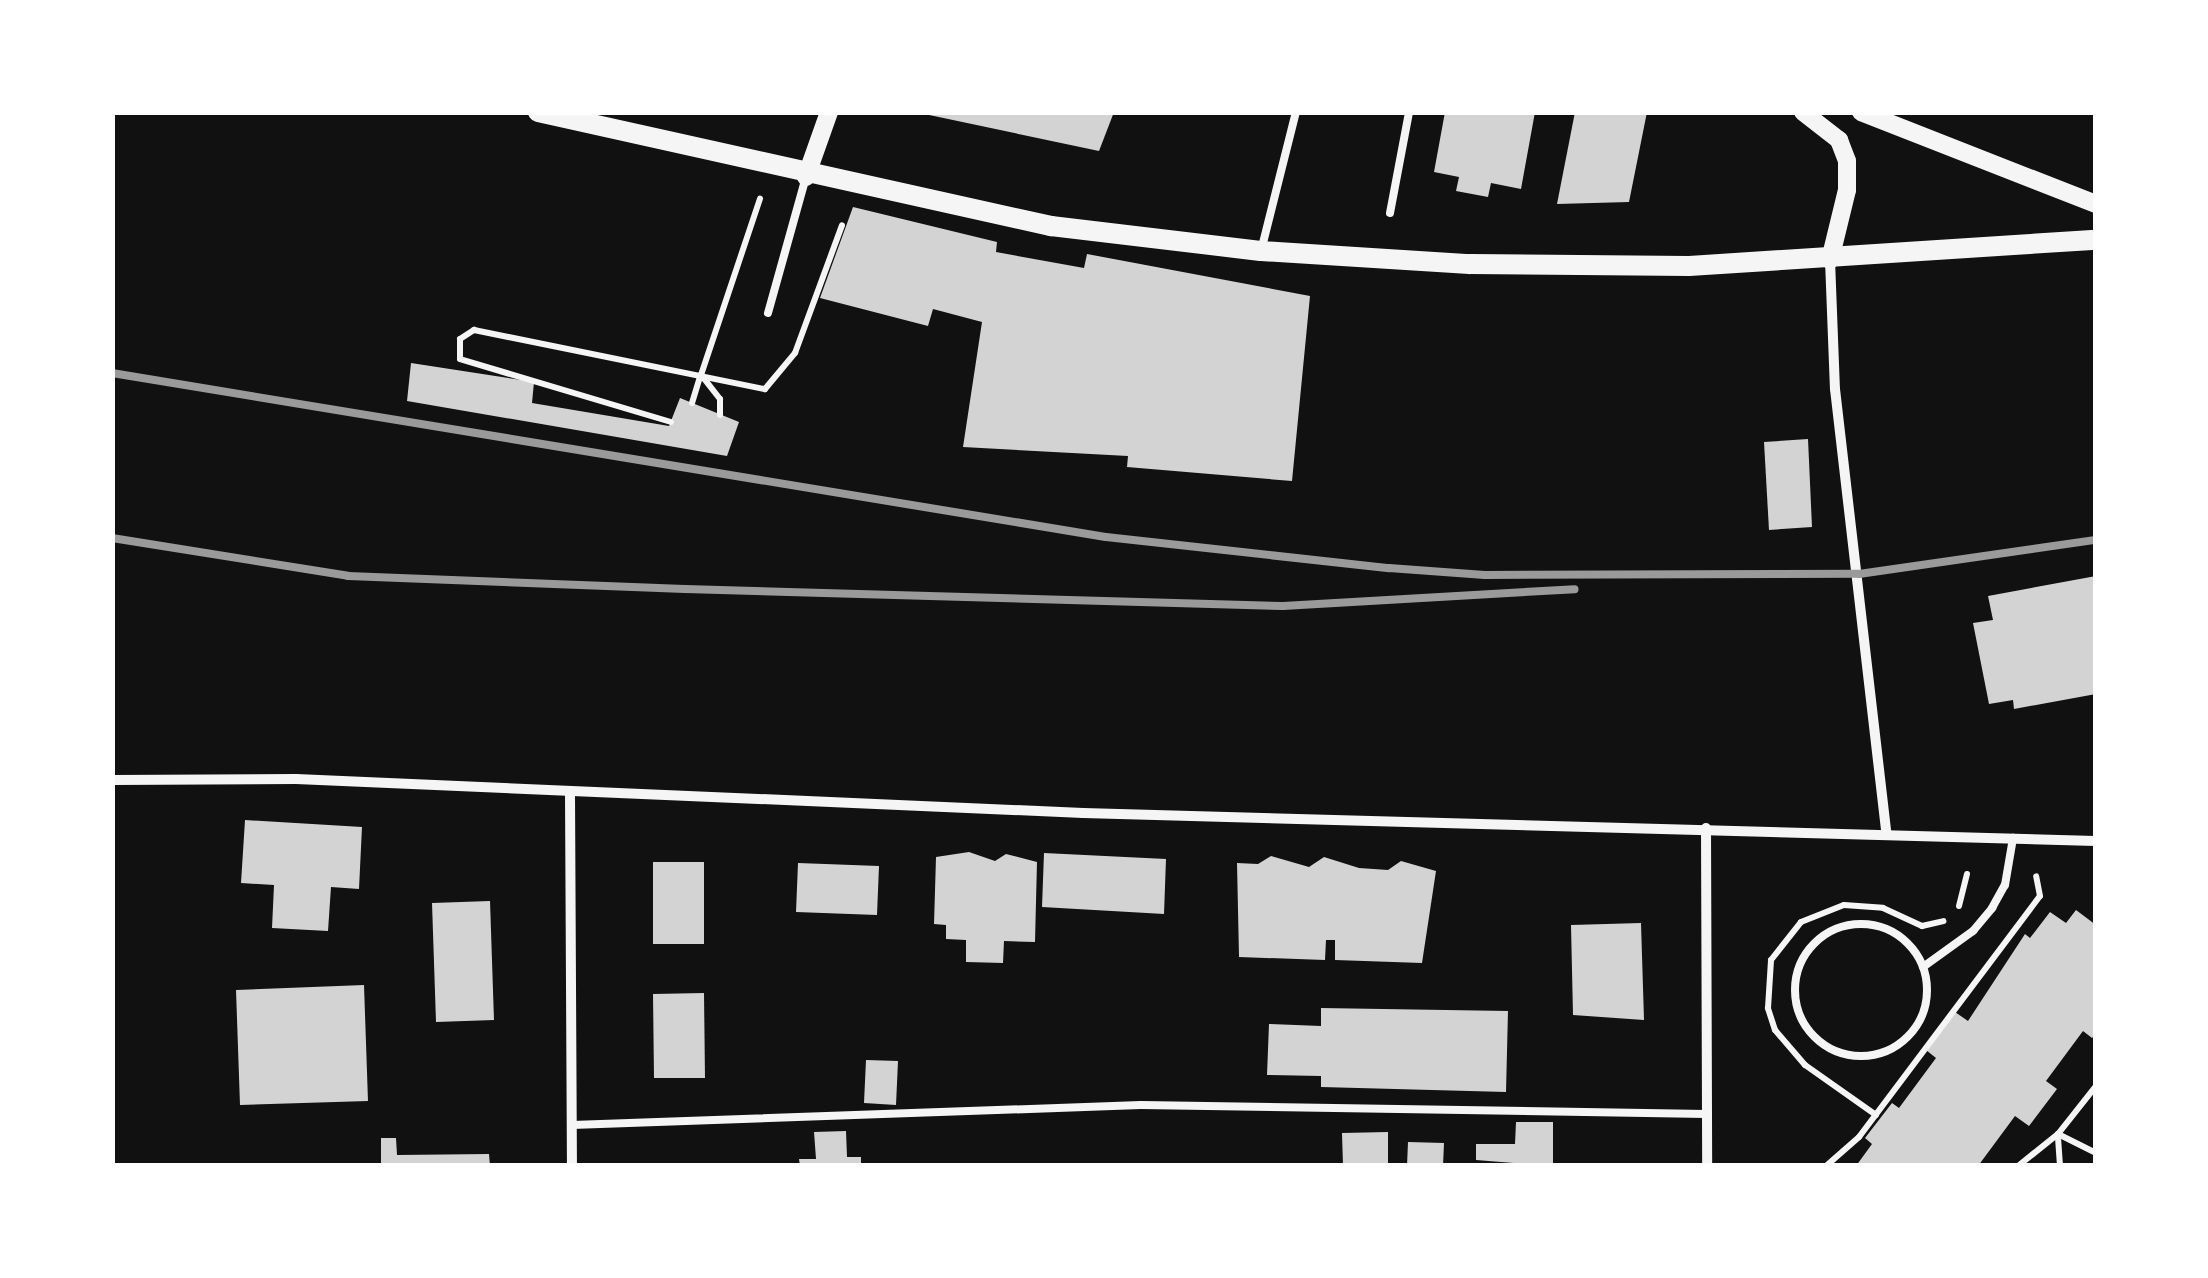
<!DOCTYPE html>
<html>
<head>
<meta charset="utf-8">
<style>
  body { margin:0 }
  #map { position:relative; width:2208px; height:1278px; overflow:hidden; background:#111; font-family:"Varela Round",sans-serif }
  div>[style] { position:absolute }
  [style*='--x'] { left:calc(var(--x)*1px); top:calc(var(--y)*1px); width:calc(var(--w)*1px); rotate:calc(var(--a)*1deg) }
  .building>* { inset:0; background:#d3d3d3 }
  .path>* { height:6px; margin:-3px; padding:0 3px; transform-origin:3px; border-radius:3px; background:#f5f5f5 }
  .service>* { height:8px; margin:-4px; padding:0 4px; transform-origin:4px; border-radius:4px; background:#f5f5f5 }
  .service>.ring { margin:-4px; padding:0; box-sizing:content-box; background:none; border:8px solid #f5f5f5; border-radius:50% }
  .minor>* { height:10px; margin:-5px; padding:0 5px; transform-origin:5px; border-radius:5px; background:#f5f5f5 }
  .tertiary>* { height:18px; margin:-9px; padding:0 9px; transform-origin:9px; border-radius:9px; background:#f5f5f5 }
  .secondary>* { height:20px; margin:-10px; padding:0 10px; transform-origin:10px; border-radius:10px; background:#f5f5f5 }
  .rail>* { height:8px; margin:-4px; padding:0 4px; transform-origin:4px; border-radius:4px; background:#9a9a9a }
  span { translate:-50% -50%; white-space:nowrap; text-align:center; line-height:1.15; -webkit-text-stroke:9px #fff; paint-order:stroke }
  .frame { position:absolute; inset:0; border:115px solid #fff; pointer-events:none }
</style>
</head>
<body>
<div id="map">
  <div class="building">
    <i style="clip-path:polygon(915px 112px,1114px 112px,1099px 151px)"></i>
    <i style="clip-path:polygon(1445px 112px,1535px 112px,1521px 189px,1491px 183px,1488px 197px,1456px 191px,1459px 177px,1434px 172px)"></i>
    <i style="clip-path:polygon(1575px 112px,1647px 112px,1629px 202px,1557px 204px)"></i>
    <i style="clip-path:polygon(853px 207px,997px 242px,996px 252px,1084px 268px,1087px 254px,1310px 296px,1292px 481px,1127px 467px,1128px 456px,963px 447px,982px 322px,933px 309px,928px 326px,820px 298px)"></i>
    <i style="clip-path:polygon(411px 363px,534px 382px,532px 403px,669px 426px,680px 398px,739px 422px,727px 456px,407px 401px)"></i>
    <i style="clip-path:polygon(1808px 439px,1812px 527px,1769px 530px,1764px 442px)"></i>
    <i style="clip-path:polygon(2096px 576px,2096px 694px,2014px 709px,2013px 700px,1989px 704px,1973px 623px,1993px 620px,1988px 596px)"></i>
    <i style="clip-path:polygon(245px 820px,362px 827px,359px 889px,331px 887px,328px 931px,272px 928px,274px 885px,241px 883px)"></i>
    <i style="clip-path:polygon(969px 852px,995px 861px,1006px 854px,1037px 862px,1035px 942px,1004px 941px,1003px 963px,966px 962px,966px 940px,946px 939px,946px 925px,934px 924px,936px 857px)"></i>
    <i style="clip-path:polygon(1044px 853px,1166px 859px,1164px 914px,1042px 907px)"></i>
    <i style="clip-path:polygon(1271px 856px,1309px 867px,1324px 857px,1359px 868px,1388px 870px,1401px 861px,1436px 871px,1422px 963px,1335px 960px,1335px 940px,1326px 940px,1325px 960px,1239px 957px,1237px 863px,1258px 864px)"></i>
    <i style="clip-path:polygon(653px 862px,704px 862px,704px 944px,653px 944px)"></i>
    <i style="clip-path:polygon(798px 863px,879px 866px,877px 915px,796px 912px)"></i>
    <i style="clip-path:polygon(490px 901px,494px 1020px,436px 1022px,432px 903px)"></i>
    <i style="clip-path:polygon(2076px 910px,2096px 925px,2096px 1034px,2092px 1038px,2083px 1031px,2046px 1081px,2057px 1089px,2029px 1126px,2015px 1116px,1978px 1166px,1856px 1166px,1872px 1144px,1865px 1138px,1892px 1103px,1899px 1108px,1936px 1058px,1926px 1050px,1955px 1012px,1968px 1021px,2025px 934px,2030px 938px,2050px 912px,2066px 923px)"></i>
    <i style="clip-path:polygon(1641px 923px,1644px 1020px,1573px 1015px,1571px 925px)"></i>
    <i style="clip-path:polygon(364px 985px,368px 1101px,240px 1105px,236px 990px)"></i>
    <i style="clip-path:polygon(704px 993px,705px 1078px,654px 1078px,653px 994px)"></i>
    <i style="clip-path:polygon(1321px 1008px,1508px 1011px,1506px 1092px,1321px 1087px,1321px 1076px,1267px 1075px,1269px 1024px,1321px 1026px)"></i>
    <i style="clip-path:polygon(866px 1060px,898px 1061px,896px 1105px,864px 1103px)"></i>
    <i style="clip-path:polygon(1516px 1122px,1553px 1122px,1553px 1166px,1476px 1160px,1476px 1144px,1515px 1144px)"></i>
    <i style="clip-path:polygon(846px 1131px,847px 1157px,861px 1157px,861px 1166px,800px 1166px,799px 1159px,816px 1159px,814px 1132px)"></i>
    <i style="clip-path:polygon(1388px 1132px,1388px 1166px,1343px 1166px,1342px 1133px)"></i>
    <i style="clip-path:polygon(381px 1138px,396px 1138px,397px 1155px,489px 1154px,490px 1166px,381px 1166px)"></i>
    <i style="clip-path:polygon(1408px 1142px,1444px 1143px,1443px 1166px,1407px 1166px)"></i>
  </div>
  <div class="path">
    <i style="--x:692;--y:403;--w:28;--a:-73"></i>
    <i style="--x:720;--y:415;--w:16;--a:-90"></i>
    <i style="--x:720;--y:399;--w:31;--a:-128"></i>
    <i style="--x:701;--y:375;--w:186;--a:-71.5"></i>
    <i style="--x:671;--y:422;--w:220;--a:-163.4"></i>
    <i style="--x:460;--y:359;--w:20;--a:-90"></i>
    <i style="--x:460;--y:339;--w:17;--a:-33"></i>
    <i style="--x:474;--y:330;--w:297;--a:11.5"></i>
    <i style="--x:765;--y:389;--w:47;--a:-50.2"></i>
    <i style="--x:795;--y:353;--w:136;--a:-69.8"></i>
    <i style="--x:1959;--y:906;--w:33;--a:-76"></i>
    <i style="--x:1876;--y:1115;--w:87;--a:-144.8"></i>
    <i style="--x:1805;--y:1065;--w:46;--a:-130.6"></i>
    <i style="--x:1775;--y:1030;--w:23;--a:-108"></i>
    <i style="--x:1768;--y:1008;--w:48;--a:-86.4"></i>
    <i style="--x:1771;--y:960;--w:48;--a:-51.7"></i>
    <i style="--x:1801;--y:922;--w:46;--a:-21.6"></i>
    <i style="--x:1844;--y:905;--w:39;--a:4"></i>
    <i style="--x:1883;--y:908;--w:43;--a:24.8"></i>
    <i style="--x:1922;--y:926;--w:22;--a:-13"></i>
    <i style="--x:1826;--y:1166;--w:44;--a:-41.3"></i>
    <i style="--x:1859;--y:1137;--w:301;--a:-53.1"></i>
    <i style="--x:2040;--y:896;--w:20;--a:-101"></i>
    <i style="--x:2018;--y:1166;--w:51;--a:-38.7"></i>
    <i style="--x:2058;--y:1134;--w:61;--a:-51.6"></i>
    <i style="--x:2060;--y:1166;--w:32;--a:-94"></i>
    <i style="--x:2058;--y:1134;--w:42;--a:26.6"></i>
  </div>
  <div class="service">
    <i style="--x:1390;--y:213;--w:103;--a:-79.3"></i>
    <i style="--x:1262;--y:247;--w:139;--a:-75.9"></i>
    <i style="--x:768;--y:313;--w:141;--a:-74.4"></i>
    <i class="ring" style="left:1795px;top:924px;width:124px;height:124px"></i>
    <i style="--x:1923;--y:967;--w:62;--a:-35.8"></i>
    <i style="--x:1973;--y:931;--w:30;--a:-50"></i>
    <i style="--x:1992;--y:908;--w:26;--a:-61"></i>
    <i style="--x:2005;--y:885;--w:48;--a:-80.3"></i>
    <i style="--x:572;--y:1125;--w:569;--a:-2.01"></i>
    <i style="--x:1141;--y:1105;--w:565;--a:0.91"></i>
  </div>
  <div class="minor">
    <i style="--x:1830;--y:260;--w:129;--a:87.8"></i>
    <i style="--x:1835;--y:389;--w:446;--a:83.4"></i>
    <i style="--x:112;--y:780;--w:184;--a:-0.3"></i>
    <i style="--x:296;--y:779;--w:788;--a:2.47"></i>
    <i style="--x:1083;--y:813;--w:1013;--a:1.58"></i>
    <i style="--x:570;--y:794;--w:372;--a:89.7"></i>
    <i style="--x:1706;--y:828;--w:338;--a:89.8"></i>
  </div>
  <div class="tertiary">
    <i style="--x:1803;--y:112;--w:46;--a:37.9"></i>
    <i style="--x:1839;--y:140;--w:22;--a:69"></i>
    <i style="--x:1847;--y:161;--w:29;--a:90"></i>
    <i style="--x:1847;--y:190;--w:72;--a:103.7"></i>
    <i style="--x:1861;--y:112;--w:252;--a:21.4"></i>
    <i style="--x:806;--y:177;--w:69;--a:-70.5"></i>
  </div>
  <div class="secondary">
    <i style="--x:538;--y:112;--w:526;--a:12.53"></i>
    <i style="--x:1051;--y:226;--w:211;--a:6.8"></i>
    <i style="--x:1261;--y:251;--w:209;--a:3.6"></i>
    <i style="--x:1470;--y:264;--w:219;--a:0.5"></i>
    <i style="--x:1689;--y:266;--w:408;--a:-3.7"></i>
  </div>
  <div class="rail">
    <i style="--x:112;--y:373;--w:1007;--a:9.37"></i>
    <i style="--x:1106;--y:537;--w:285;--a:6.3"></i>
    <i style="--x:1389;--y:568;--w:96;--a:4.2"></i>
    <i style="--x:1485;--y:575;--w:374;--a:-0.2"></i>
    <i style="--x:1859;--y:574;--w:239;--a:-8.2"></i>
    <i style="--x:112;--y:538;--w:239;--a:9.1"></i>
    <i style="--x:348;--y:576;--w:337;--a:2.2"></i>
    <i style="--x:685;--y:589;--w:598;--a:1.63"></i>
    <i style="--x:1283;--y:606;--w:292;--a:-3.3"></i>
  </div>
  <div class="frame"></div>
</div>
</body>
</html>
